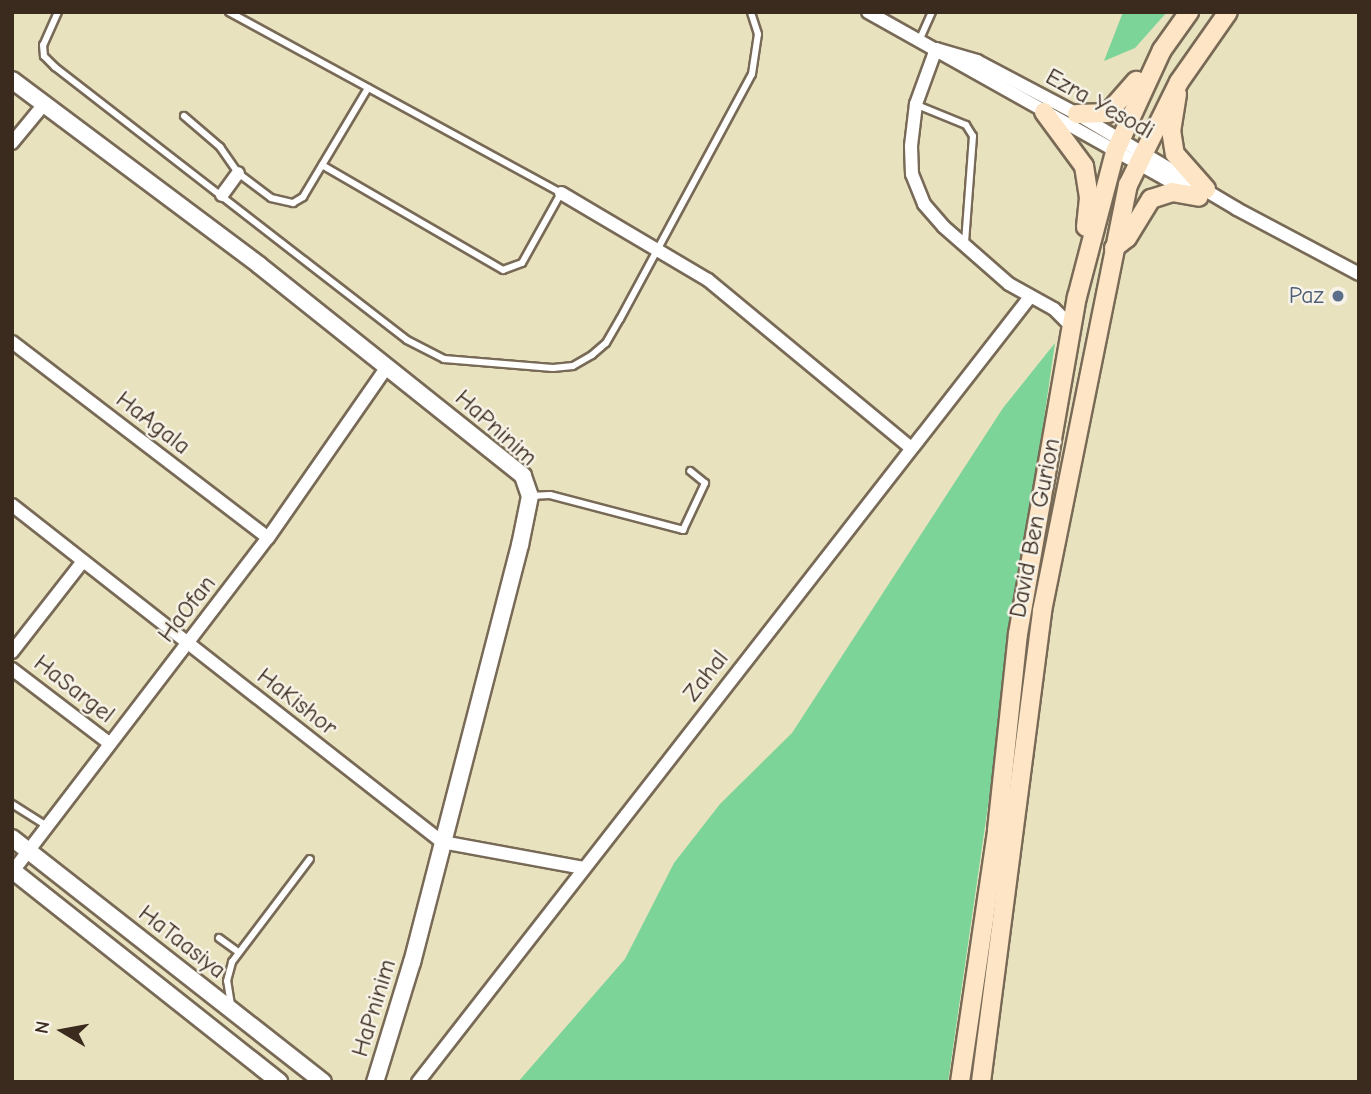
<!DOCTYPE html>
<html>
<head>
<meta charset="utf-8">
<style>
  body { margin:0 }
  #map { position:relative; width:1371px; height:1094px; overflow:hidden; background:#e9e2bf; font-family:"Comic Neue",sans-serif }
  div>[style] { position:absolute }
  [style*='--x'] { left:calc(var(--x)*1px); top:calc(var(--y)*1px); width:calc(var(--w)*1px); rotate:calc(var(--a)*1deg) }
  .green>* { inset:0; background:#7cd499 }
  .roads { filter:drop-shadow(2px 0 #786a56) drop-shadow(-2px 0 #786a56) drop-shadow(0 2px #786a56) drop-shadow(0 -2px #786a56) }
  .service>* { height:6px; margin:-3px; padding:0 3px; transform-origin:3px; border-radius:3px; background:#fff }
  .minor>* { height:12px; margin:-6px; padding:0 6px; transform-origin:6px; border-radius:6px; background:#fff }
  .tertiary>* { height:16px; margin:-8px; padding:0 8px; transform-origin:8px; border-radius:8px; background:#fff }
  .secondary>* { height:18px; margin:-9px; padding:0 9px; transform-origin:9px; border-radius:9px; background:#fde5c5 }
  .dots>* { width:19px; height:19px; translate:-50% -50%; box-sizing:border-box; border:4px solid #f7f3e8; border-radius:50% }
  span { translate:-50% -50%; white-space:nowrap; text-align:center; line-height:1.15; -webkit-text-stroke:5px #f7f3e8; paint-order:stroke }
  .street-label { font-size:24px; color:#3b2a1e }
  .service-label { font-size:24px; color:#4e5e75 }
  .right { translate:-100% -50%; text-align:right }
  .frame { position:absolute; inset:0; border:14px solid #3b2a1e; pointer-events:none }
  .north { position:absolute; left:28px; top:996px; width:70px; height:70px; -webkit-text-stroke:5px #f7f3e8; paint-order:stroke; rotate:280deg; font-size:19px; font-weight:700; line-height:28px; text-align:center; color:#3b2a1e }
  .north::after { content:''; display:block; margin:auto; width:24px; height:32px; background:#3b2a1e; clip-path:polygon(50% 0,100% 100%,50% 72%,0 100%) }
</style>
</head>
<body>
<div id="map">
  <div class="green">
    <i style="clip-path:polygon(1123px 12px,1167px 12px,1135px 48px,1104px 61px)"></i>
    <i style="clip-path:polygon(1055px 343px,948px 1082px,518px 1082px,625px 959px,674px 863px,720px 804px,792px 733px,1003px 408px)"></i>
  </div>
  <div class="roads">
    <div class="service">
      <i style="--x:58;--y:12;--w:36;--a:114"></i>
      <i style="--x:43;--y:45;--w:11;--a:85"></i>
      <i style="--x:44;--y:56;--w:16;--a:45"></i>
      <i style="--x:55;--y:67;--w:445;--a:37.8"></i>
      <i style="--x:407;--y:340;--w:42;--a:27.2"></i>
      <i style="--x:444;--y:359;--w:109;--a:4.7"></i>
      <i style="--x:553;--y:368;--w:20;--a:-6"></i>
      <i style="--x:573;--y:366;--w:22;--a:-30"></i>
      <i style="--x:592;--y:355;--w:18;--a:-41"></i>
      <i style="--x:606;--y:343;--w:28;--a:-60"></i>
      <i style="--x:620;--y:319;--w:278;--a:-61.7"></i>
      <i style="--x:752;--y:74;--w:40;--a:-81.5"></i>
      <i style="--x:758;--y:34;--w:23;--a:-108"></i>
      <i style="--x:229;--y:12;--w:378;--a:28.6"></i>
      <i style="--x:561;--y:193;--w:80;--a:119.1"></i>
      <i style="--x:522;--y:263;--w:20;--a:160"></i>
      <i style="--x:503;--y:270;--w:209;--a:-149.9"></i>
      <i style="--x:919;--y:41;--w:32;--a:-66"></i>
      <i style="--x:917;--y:105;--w:53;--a:22.2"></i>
      <i style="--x:966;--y:125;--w:13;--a:58"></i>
      <i style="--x:973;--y:136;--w:106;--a:94.3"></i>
      <i style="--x:184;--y:116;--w:48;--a:40.7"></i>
      <i style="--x:220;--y:147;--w:32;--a:55"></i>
      <i style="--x:238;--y:173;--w:41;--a:37.1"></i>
      <i style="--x:271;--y:198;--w:23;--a:13"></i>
      <i style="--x:293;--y:203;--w:12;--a:-31"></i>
      <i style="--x:303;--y:197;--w:127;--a:-59.2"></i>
      <i style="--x:530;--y:496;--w:20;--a:-3"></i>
      <i style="--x:550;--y:495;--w:138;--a:14.7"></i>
      <i style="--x:683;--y:530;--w:52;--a:-64.9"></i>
      <i style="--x:705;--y:483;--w:19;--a:-141"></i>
      <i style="--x:12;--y:804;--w:41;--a:32.2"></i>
      <i style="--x:219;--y:938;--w:24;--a:36"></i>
      <i style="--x:231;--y:1005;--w:24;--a:-99"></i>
      <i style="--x:227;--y:981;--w:20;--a:-75"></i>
      <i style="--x:232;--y:962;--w:129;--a:-52.9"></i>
    </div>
    <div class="minor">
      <i style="--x:868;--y:12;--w:364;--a:29.3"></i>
      <i style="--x:936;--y:49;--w:43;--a:16.3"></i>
      <i style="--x:977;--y:61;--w:113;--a:27.9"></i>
      <i style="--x:1077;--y:114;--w:186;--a:30.7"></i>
      <i style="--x:1237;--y:209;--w:138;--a:28"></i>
      <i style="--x:936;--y:49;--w:59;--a:110"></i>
      <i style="--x:916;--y:104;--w:42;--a:96.8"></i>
      <i style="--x:911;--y:146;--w:28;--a:88"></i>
      <i style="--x:912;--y:174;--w:32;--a:68"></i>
      <i style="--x:924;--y:204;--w:30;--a:49"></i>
      <i style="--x:944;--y:227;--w:86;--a:41.2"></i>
      <i style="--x:1009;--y:284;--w:51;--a:29.1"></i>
      <i style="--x:1054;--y:309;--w:23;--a:45"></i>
      <i style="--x:1070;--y:325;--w:8;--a:97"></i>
      <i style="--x:12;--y:143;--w:52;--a:-50.5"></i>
      <i style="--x:561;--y:193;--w:171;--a:30.6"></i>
      <i style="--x:708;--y:280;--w:262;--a:39.6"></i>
      <i style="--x:222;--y:195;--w:27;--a:-54"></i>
      <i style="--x:12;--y:342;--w:322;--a:37.4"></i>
      <i style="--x:12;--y:505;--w:546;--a:38.09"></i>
      <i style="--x:442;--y:842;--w:144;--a:10.4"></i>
      <i style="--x:12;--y:652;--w:115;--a:-52"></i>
      <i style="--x:12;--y:669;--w:122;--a:37.3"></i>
      <i style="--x:13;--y:871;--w:419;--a:-52.6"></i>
      <i style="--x:268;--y:538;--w:208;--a:-55.2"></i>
      <i style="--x:418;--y:1082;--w:995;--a:-52.06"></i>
    </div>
    <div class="tertiary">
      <i style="--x:12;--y:80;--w:309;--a:36.8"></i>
      <i style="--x:259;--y:265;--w:338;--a:38.6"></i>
      <i style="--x:523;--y:476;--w:21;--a:71"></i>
      <i style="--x:530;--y:496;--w:50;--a:101.5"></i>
      <i style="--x:520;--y:545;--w:431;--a:104.5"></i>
      <i style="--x:412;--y:962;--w:126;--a:107.1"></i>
      <i style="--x:12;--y:838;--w:395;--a:38.1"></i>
      <i style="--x:12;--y:870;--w:341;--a:38.4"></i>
    </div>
    <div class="secondary">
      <i style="--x:1177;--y:94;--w:36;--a:99"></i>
      <i style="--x:1171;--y:130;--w:24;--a:81"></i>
      <i style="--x:1175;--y:154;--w:47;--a:48.5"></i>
      <i style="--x:1044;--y:112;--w:67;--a:53.5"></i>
      <i style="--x:1084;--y:166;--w:32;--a:81"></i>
      <i style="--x:1089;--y:198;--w:29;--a:96"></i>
      <i style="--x:1077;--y:114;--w:31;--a:-2"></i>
      <i style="--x:1108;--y:113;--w:43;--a:-48.8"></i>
      <i style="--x:1114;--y:248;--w:16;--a:-38"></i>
      <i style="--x:1127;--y:238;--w:46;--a:-58.4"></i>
      <i style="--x:1151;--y:199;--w:22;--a:-18"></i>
      <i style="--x:1172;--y:192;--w:27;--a:10"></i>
      <i style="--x:960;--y:1082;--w:255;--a:-81.6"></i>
      <i style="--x:997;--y:830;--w:197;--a:-83.9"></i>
      <i style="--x:1018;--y:634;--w:342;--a:-80.1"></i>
      <i style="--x:1077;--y:297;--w:150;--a:-75.3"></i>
      <i style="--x:1115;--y:152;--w:112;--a:-65.3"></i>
      <i style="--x:1162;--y:50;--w:47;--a:-54.6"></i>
      <i style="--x:981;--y:1082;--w:475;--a:-82.6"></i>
      <i style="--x:1042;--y:611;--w:435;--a:-78.6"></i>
      <i style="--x:1128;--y:185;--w:115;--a:-63.7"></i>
      <i style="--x:1179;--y:82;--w:85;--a:-55"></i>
    </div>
  </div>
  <div class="dots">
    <i style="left:1338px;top:296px;background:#5c6f8a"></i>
  </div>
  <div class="street-label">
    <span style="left:1100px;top:104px;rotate:29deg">Ezra Yesodi</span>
    <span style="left:153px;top:423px;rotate:38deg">HaAgala</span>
    <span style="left:496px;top:428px;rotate:42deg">HaPninim</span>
    <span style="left:1035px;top:528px;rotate:-79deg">David Ben Gurion</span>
    <span style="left:187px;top:609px;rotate:-52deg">HaOfan</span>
    <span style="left:706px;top:676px;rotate:-52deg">Zahal</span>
    <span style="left:74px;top:689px;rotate:38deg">HaSargel</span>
    <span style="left:297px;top:702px;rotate:38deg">HaKishor</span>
    <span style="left:182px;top:942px;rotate:38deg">HaTaasiya</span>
    <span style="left:374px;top:1008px;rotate:-73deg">HaPninim</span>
  </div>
  <div class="service-label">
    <span class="right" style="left:1324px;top:296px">Paz</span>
  </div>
  <div class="frame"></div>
  <div class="north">N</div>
</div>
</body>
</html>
